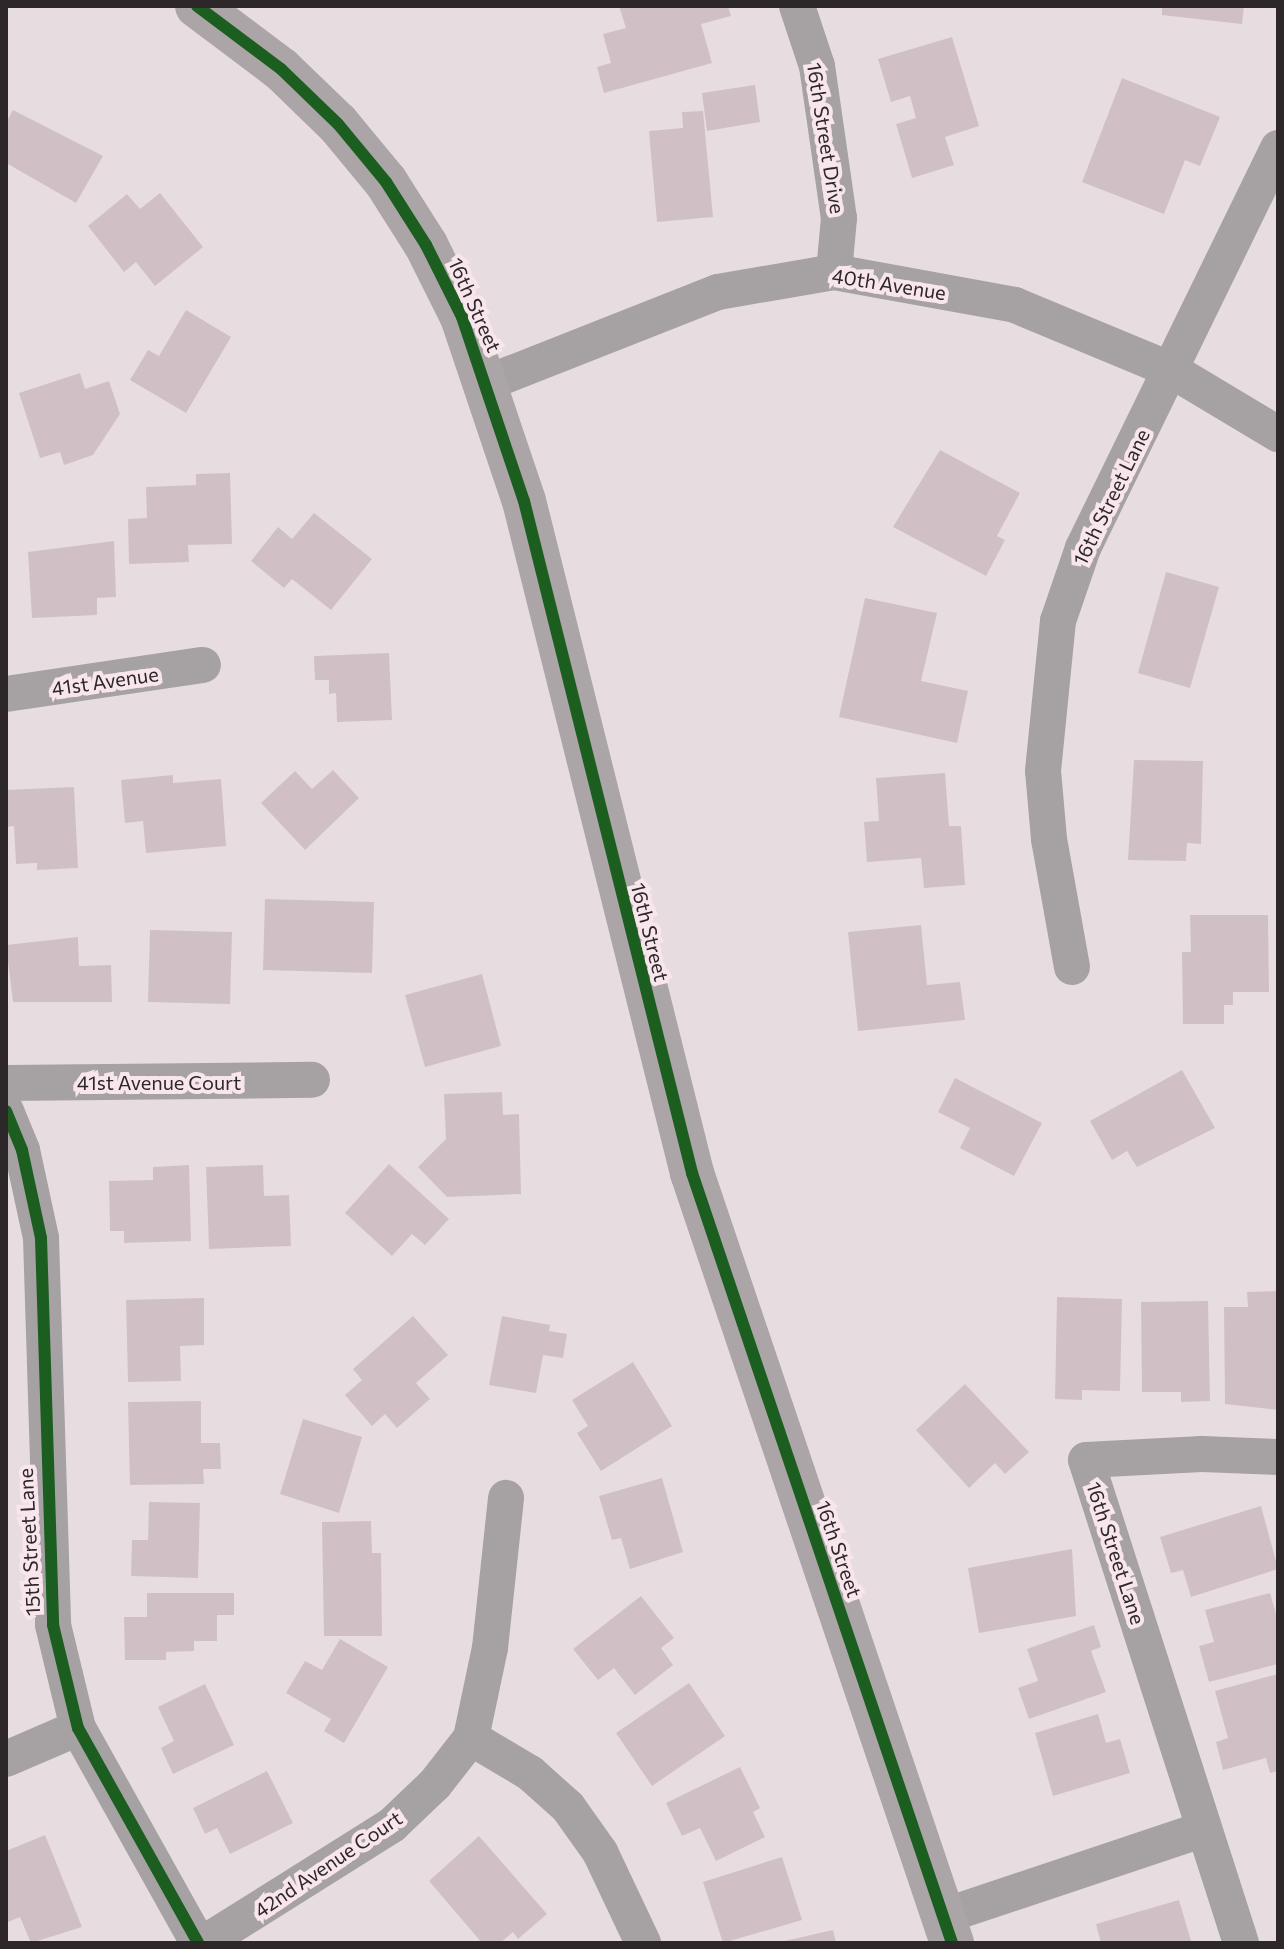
<!DOCTYPE html>
<html>
<head>
<meta charset="utf-8">
<style>
  body { margin:0 }
  #map { position:relative; width:1284px; height:1949px; overflow:hidden; background:#e7dde0; font-family:Commissioner,sans-serif }
  div>[style] { position:absolute }
  [style*='--x'] { left:calc(var(--x)*1px); top:calc(var(--y)*1px); width:calc(var(--w)*1px); rotate:calc(var(--a)*1deg) }
  .building>* { inset:0; background:#d0c0c6 }
  .minor>* { height:36px; margin:-18px; padding:0 18px; transform-origin:18px; border-radius:18px; background:#a6a2a4 }
  .major>* { height:44px; margin:-22px; padding:0 22px; transform-origin:22px; border-radius:22px; background:#aba5a7 }
  .cycleway>* { height:12px; margin:-6px; padding:0 6px; transform-origin:6px; border-radius:6px; background:#1b5e20 }
  span { translate:-50% -50%; white-space:nowrap; text-align:center; line-height:1.15; -webkit-text-stroke:8px #f8e6ec; paint-order:stroke }
  .street-label { font-size:20px; color:#2d2729 }
  .frame { position:absolute; inset:0; border:8px solid #2d2729; pointer-events:none }
</style>
</head>
<body>
<div id="map">
  <div class="building">
    <i style="clip-path:polygon(619px 6px,728px 6px,731px 16px,701px 24px,712px 63px,604px 93px,597px 67px,611px 63px,603px 34px,626px 28px)"></i>
    <i style="clip-path:polygon(1162px 6px,1244px 6px,1242px 24px,1162px 15px)"></i>
    <i style="clip-path:polygon(952px 37px,979px 126px,945px 137px,954px 165px,912px 178px,896px 124px,916px 118px,910px 96px,891px 102px,878px 59px)"></i>
    <i style="clip-path:polygon(1122px 78px,1220px 117px,1200px 166px,1185px 160px,1164px 214px,1082px 182px)"></i>
    <i style="clip-path:polygon(755px 85px,760px 122px,707px 131px,702px 93px)"></i>
    <i style="clip-path:polygon(13px 110px,103px 156px,76px 203px,6px 163px,6px 123px)"></i>
    <i style="clip-path:polygon(703px 111px,713px 217px,657px 222px,649px 131px,683px 128px,682px 112px)"></i>
    <i style="clip-path:polygon(160px 193px,203px 247px,155px 286px,136px 262px,124px 272px,88px 226px,127px 194px,140px 209px)"></i>
    <i style="clip-path:polygon(186px 310px,231px 337px,186px 413px,130px 380px,148px 350px,159px 356px)"></i>
    <i style="clip-path:polygon(80px 373px,85px 389px,109px 381px,120px 414px,93px 455px,64px 465px,60px 452px,40px 458px,19px 393px)"></i>
    <i style="clip-path:polygon(940px 450px,1020px 493px,997px 536px,1005px 540px,986px 576px,893px 527px)"></i>
    <i style="clip-path:polygon(230px 473px,232px 544px,188px 545px,189px 562px,129px 564px,128px 519px,147px 518px,146px 487px,196px 485px,196px 474px)"></i>
    <i style="clip-path:polygon(314px 513px,372px 559px,331px 610px,292px 579px,284px 588px,251px 561px,278px 527px,292px 539px)"></i>
    <i style="clip-path:polygon(114px 541px,116px 597px,97px 598px,97px 615px,32px 618px,28px 552px)"></i>
    <i style="clip-path:polygon(1166px 572px,1219px 587px,1190px 688px,1138px 673px)"></i>
    <i style="clip-path:polygon(865px 598px,937px 613px,921px 681px,968px 691px,957px 743px,839px 717px)"></i>
    <i style="clip-path:polygon(389px 653px,392px 720px,337px 722px,336px 693px,329px 694px,329px 680px,315px 680px,314px 656px)"></i>
    <i style="clip-path:polygon(1134px 760px,1203px 761px,1201px 844px,1187px 843px,1186px 861px,1128px 860px)"></i>
    <i style="clip-path:polygon(333px 770px,359px 798px,305px 850px,261px 803px,295px 771px,312px 789px)"></i>
    <i style="clip-path:polygon(945px 773px,949px 826px,961px 826px,965px 885px,924px 888px,921px 858px,867px 862px,864px 822px,879px 821px,876px 778px)"></i>
    <i style="clip-path:polygon(173px 775px,173px 783px,221px 779px,226px 846px,146px 853px,143px 821px,125px 823px,121px 780px)"></i>
    <i style="clip-path:polygon(74px 787px,78px 868px,37px 870px,37px 863px,16px 864px,14px 826px,6px 827px,6px 790px)"></i>
    <i style="clip-path:polygon(265px 899px,374px 902px,372px 973px,263px 970px)"></i>
    <i style="clip-path:polygon(1190px 915px,1268px 915px,1269px 992px,1233px 992px,1233px 1005px,1224px 1005px,1224px 1024px,1183px 1024px,1182px 952px,1191px 952px)"></i>
    <i style="clip-path:polygon(921px 925px,927px 985px,960px 982px,965px 1020px,858px 1031px,848px 932px)"></i>
    <i style="clip-path:polygon(150px 930px,232px 932px,230px 1004px,148px 1002px)"></i>
    <i style="clip-path:polygon(78px 937px,79px 966px,111px 965px,112px 1002px,13px 1002px,6px 945px)"></i>
    <i style="clip-path:polygon(482px 974px,501px 1046px,425px 1067px,405px 995px)"></i>
    <i style="clip-path:polygon(1182px 1070px,1215px 1128px,1137px 1167px,1127px 1151px,1112px 1160px,1090px 1121px)"></i>
    <i style="clip-path:polygon(955px 1078px,1042px 1123px,1014px 1176px,960px 1148px,970px 1128px,938px 1112px)"></i>
    <i style="clip-path:polygon(502px 1092px,503px 1115px,519px 1114px,521px 1194px,447px 1197px,418px 1167px,446px 1139px,444px 1094px)"></i>
    <i style="clip-path:polygon(389px 1164px,449px 1219px,425px 1245px,412px 1234px,392px 1256px,345px 1213px)"></i>
    <i style="clip-path:polygon(189px 1165px,191px 1241px,124px 1243px,124px 1231px,110px 1231px,109px 1181px,153px 1180px,153px 1167px)"></i>
    <i style="clip-path:polygon(263px 1165px,264px 1196px,289px 1195px,291px 1246px,209px 1249px,206px 1167px)"></i>
    <i style="clip-path:polygon(1278px 1291px,1278px 1410px,1225px 1404px,1224px 1307px,1248px 1307px,1247px 1292px)"></i>
    <i style="clip-path:polygon(1057px 1297px,1122px 1299px,1120px 1391px,1082px 1390px,1082px 1400px,1055px 1399px)"></i>
    <i style="clip-path:polygon(204px 1298px,204px 1345px,180px 1346px,181px 1381px,128px 1382px,126px 1300px)"></i>
    <i style="clip-path:polygon(1208px 1301px,1210px 1401px,1181px 1402px,1181px 1392px,1142px 1392px,1141px 1302px)"></i>
    <i style="clip-path:polygon(413px 1316px,448px 1355px,416px 1383px,430px 1399px,397px 1428px,385px 1414px,372px 1426px,345px 1395px,362px 1380px,353px 1369px)"></i>
    <i style="clip-path:polygon(502px 1316px,550px 1325px,549px 1331px,567px 1334px,563px 1358px,543px 1355px,536px 1393px,489px 1385px)"></i>
    <i style="clip-path:polygon(633px 1362px,672px 1426px,601px 1471px,577px 1433px,588px 1426px,572px 1400px)"></i>
    <i style="clip-path:polygon(965px 1384px,1029px 1452px,1005px 1474px,995px 1463px,969px 1488px,916px 1430px)"></i>
    <i style="clip-path:polygon(201px 1401px,201px 1443px,220px 1443px,221px 1469px,203px 1469px,204px 1484px,130px 1485px,128px 1402px)"></i>
    <i style="clip-path:polygon(303px 1419px,362px 1437px,339px 1513px,280px 1494px)"></i>
    <i style="clip-path:polygon(662px 1478px,683px 1552px,630px 1569px,621px 1538px,612px 1540px,599px 1496px)"></i>
    <i style="clip-path:polygon(149px 1502px,200px 1503px,198px 1578px,131px 1576px,132px 1540px,148px 1540px)"></i>
    <i style="clip-path:polygon(1261px 1506px,1278px 1569px,1191px 1597px,1183px 1570px,1171px 1573px,1160px 1537px)"></i>
    <i style="clip-path:polygon(371px 1521px,372px 1553px,381px 1553px,382px 1636px,324px 1636px,322px 1522px)"></i>
    <i style="clip-path:polygon(1072px 1549px,1076px 1616px,979px 1633px,968px 1568px)"></i>
    <i style="clip-path:polygon(147px 1593px,234px 1593px,234px 1615px,217px 1615px,217px 1641px,194px 1641px,194px 1651px,166px 1652px,166px 1660px,125px 1660px,124px 1617px,147px 1617px)"></i>
    <i style="clip-path:polygon(1270px 1593px,1278px 1621px,1278px 1664px,1209px 1682px,1199px 1646px,1214px 1642px,1205px 1610px)"></i>
    <i style="clip-path:polygon(641px 1596px,674px 1638px,661px 1648px,673px 1665px,635px 1695px,614px 1668px,598px 1680px,573px 1649px)"></i>
    <i style="clip-path:polygon(1094px 1625px,1101px 1647px,1091px 1651px,1106px 1692px,1029px 1719px,1018px 1688px,1038px 1681px,1027px 1649px)"></i>
    <i style="clip-path:polygon(340px 1639px,388px 1667px,344px 1743px,324px 1731px,331px 1719px,286px 1693px,305px 1661px,322px 1670px)"></i>
    <i style="clip-path:polygon(1278px 1674px,1278px 1771px,1270px 1773px,1266px 1758px,1223px 1770px,1216px 1742px,1228px 1738px,1215px 1691px)"></i>
    <i style="clip-path:polygon(689px 1683px,725px 1736px,652px 1786px,616px 1733px)"></i>
    <i style="clip-path:polygon(205px 1684px,234px 1745px,173px 1774px,161px 1748px,174px 1741px,158px 1707px)"></i>
    <i style="clip-path:polygon(1098px 1714px,1106px 1743px,1120px 1739px,1130px 1773px,1053px 1796px,1035px 1733px)"></i>
    <i style="clip-path:polygon(740px 1767px,760px 1808px,753px 1812px,765px 1837px,716px 1861px,700px 1828px,682px 1836px,666px 1803px)"></i>
    <i style="clip-path:polygon(267px 1771px,293px 1823px,230px 1854px,217px 1828px,205px 1834px,193px 1808px)"></i>
    <i style="clip-path:polygon(45px 1835px,82px 1927px,31px 1943px,20px 1917px,8px 1922px,6px 1916px,6px 1851px)"></i>
    <i style="clip-path:polygon(479px 1836px,547px 1914px,518px 1939px,513px 1932px,500px 1943px,482px 1943px,429px 1881px)"></i>
    <i style="clip-path:polygon(782px 1857px,802px 1920px,723px 1943px,703px 1882px)"></i>
    <i style="clip-path:polygon(1179px 1900px,1191px 1941px,1101px 1943px,1096px 1924px)"></i>
    <i style="clip-path:polygon(833px 1930px,836px 1943px,780px 1943px,780px 1942px)"></i>
  </div>
  <div class="minor">
    <i style="--x:797;--y:6;--w:63;--a:71.6"></i>
    <i style="--x:817;--y:66;--w:154;--a:81.8"></i>
    <i style="--x:839;--y:218;--w:54;--a:95.3"></i>
    <i style="--x:487;--y:383;--w:248;--a:-21.5"></i>
    <i style="--x:718;--y:292;--w:118;--a:-9.8"></i>
    <i style="--x:834;--y:272;--w:184;--a:10.3"></i>
    <i style="--x:1015;--y:305;--w:169;--a:22.6"></i>
    <i style="--x:1171;--y:370;--w:125;--a:30.9"></i>
    <i style="--x:6;--y:694;--w:199;--a:-8.4"></i>
    <i style="--x:1072;--y:967;--w:130;--a:-100.2"></i>
    <i style="--x:1049;--y:839;--w:68;--a:-95"></i>
    <i style="--x:1043;--y:771;--w:151;--a:-84.3"></i>
    <i style="--x:1058;--y:621;--w:77;--a:-71.1"></i>
    <i style="--x:1083;--y:548;--w:445;--a:-64"></i>
    <i style="--x:6;--y:1083;--w:306;--a:-0.6"></i>
    <i style="--x:6;--y:1111;--w:42;--a:67.7"></i>
    <i style="--x:22;--y:1150;--w:90;--a:77.8"></i>
    <i style="--x:41;--y:1238;--w:387;--a:88.2"></i>
    <i style="--x:53;--y:1625;--w:106;--a:76.4"></i>
    <i style="--x:78;--y:1728;--w:246;--a:60.8"></i>
    <i style="--x:471;--y:1738;--w:69;--a:30.7"></i>
    <i style="--x:530;--y:1773;--w:51;--a:41.8"></i>
    <i style="--x:568;--y:1807;--w:55;--a:54.6"></i>
    <i style="--x:600;--y:1852;--w:101;--a:64.7"></i>
    <i style="--x:6;--y:1759;--w:78;--a:-23.3"></i>
    <i style="--x:944;--y:1916;--w:274;--a:-18.5"></i>
    <i style="--x:204;--y:1943;--w:222;--a:-32.1"></i>
    <i style="--x:392;--y:1825;--w:59;--a:-43.6"></i>
    <i style="--x:435;--y:1784;--w:58;--a:-52"></i>
    <i style="--x:471;--y:1738;--w:92;--a:-78.1"></i>
    <i style="--x:490;--y:1648;--w:151;--a:-83.9"></i>
    <i style="--x:1241;--y:1943;--w:507;--a:-107.79"></i>
    <i style="--x:1086;--y:1460;--w:116;--a:-3"></i>
    <i style="--x:1202;--y:1454;--w:76;--a:2.3"></i>
  </div>
  <div class="major">
    <i style="--x:197;--y:6;--w:105;--a:36.9"></i>
    <i style="--x:281;--y:69;--w:79;--a:44"></i>
    <i style="--x:338;--y:124;--w:75;--a:50.4"></i>
    <i style="--x:386;--y:182;--w:75;--a:57.6"></i>
    <i style="--x:426;--y:245;--w:80;--a:63.4"></i>
    <i style="--x:462;--y:317;--w:194;--a:71.4"></i>
    <i style="--x:524;--y:501;--w:693;--a:75.96"></i>
    <i style="--x:692;--y:1173;--w:813;--a:71.34"></i>
  </div>
  <div class="cycleway">
    <i style="--x:197;--y:6;--w:105;--a:36.9"></i>
    <i style="--x:281;--y:69;--w:79;--a:44"></i>
    <i style="--x:338;--y:124;--w:75;--a:50.4"></i>
    <i style="--x:386;--y:182;--w:75;--a:57.6"></i>
    <i style="--x:426;--y:245;--w:80;--a:63.4"></i>
    <i style="--x:462;--y:317;--w:194;--a:71.4"></i>
    <i style="--x:524;--y:501;--w:693;--a:75.96"></i>
    <i style="--x:692;--y:1173;--w:813;--a:71.34"></i>
    <i style="--x:6;--y:1111;--w:42;--a:67.7"></i>
    <i style="--x:22;--y:1150;--w:90;--a:77.8"></i>
    <i style="--x:41;--y:1238;--w:387;--a:88.2"></i>
    <i style="--x:53;--y:1625;--w:106;--a:76.4"></i>
    <i style="--x:78;--y:1728;--w:246;--a:60.8"></i>
  </div>
  <div class="street-label">
    <span style="left:826px;top:138px;rotate:81deg">16th Street Drive</span>
    <span style="left:889px;top:284px;rotate:9deg">40th Avenue</span>
    <span style="left:475px;top:305px;rotate:66deg">16th Street</span>
    <span style="left:1111px;top:497px;rotate:-64deg">16th Street Lane</span>
    <span style="left:105px;top:681px;rotate:-8deg">41st Avenue</span>
    <span style="left:650px;top:932px;rotate:76deg">16th Street</span>
    <span style="left:159px;top:1082px">41st Avenue Court</span>
    <span style="left:29px;top:1542px;rotate:-93deg">15th Street Lane</span>
    <span style="left:839px;top:1549px;rotate:71deg">16th Street</span>
    <span style="left:1116px;top:1553px;rotate:72deg">16th Street Lane</span>
    <span style="left:328px;top:1864px;rotate:-34deg">42nd Avenue Court</span>
  </div>
  <div class="frame"></div>
</div>
</body>
</html>
